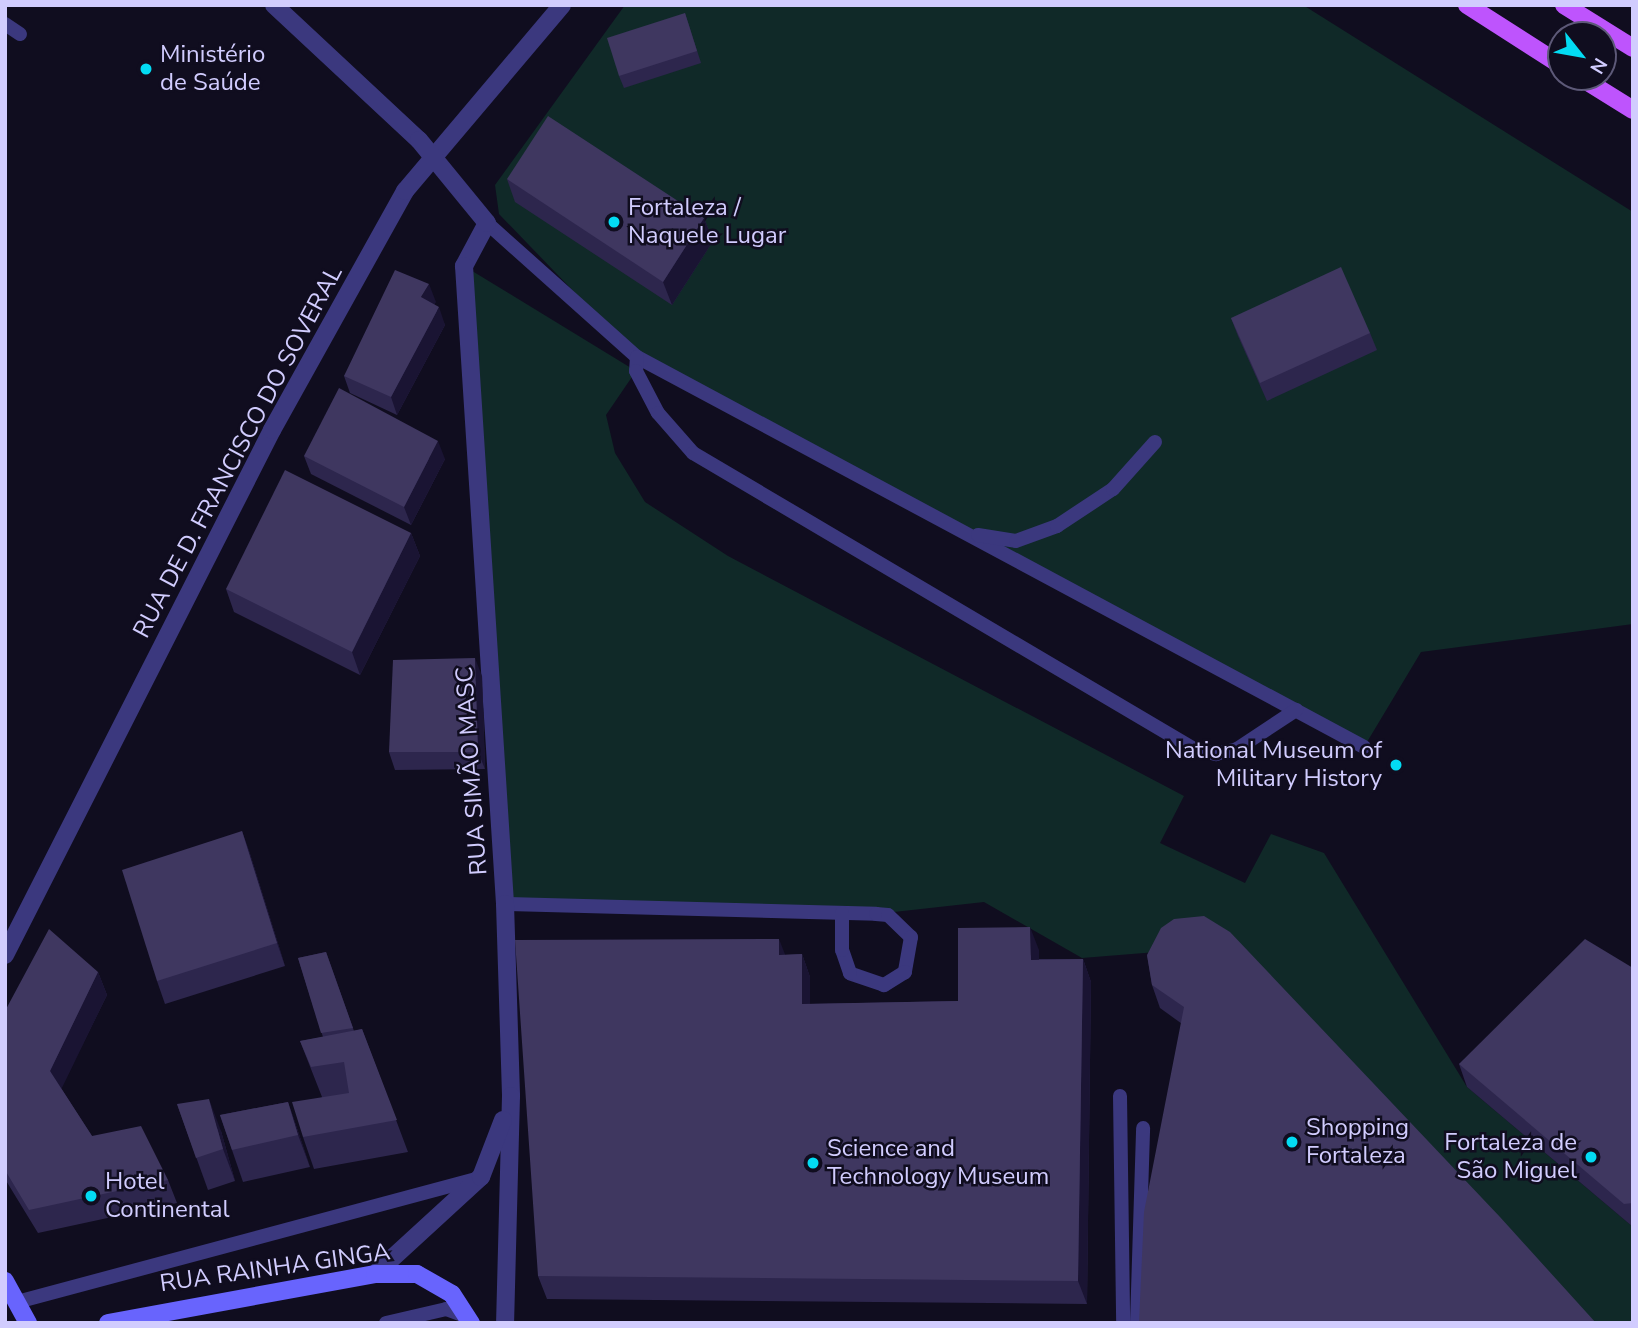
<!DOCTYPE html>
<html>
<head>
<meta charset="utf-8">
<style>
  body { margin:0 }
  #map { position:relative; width:1638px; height:1328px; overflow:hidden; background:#100d1f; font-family:"Nunito Sans",sans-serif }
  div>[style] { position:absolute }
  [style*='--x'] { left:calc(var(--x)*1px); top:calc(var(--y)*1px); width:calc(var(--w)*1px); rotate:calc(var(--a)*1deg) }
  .green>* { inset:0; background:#102928 }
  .lane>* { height:14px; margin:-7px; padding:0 7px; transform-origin:7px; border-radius:7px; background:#3b387e }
  .street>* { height:18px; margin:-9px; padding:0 9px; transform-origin:9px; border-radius:9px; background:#3b387e }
  .secondary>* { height:18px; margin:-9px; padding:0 9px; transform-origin:9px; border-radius:9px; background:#6864fd }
  .primary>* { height:18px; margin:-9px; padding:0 9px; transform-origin:9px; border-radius:9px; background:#be54fd }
  .street-bridge>* { height:18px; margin:-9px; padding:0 9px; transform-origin:9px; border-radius:9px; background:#3b387e }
  .wall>* { inset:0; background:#2d264d }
  .shaded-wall>* { inset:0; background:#1a1433 }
  .building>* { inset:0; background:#3f3760 }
  .dots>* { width:19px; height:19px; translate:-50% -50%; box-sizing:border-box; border:4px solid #100d1f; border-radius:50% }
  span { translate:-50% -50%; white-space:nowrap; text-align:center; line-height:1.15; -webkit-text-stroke:5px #100d1f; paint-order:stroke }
  .poi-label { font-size:24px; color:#d1ccfe }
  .left { translate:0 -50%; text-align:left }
  .right { translate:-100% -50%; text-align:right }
  .street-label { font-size:24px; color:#d1ccfe }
  .frame { position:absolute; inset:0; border:7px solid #d1ccfe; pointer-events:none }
  .north { position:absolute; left:1547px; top:21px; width:70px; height:70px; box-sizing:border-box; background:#100d1f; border:2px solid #5d5978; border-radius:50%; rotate:121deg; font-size:19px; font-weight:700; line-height:28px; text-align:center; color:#d1ccfe }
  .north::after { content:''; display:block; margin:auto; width:24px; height:32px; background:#03dbf3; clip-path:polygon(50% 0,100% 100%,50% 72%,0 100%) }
</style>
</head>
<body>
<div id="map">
  <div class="green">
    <i style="clip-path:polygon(625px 5px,1303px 5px,1633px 212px,1633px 624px,1421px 652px,1364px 747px,637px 357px,499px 214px,495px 185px)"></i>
    <i style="clip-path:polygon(464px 266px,636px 371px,606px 415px,615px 453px,645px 502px,728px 556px,1184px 796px,1160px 843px,1245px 883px,1271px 834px,1324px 853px,1467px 1087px,1633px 1227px,1633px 1323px,1512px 1323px,1169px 951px,1082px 958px,984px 902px,876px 914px,505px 904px)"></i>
  </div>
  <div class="lane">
    <i style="--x:5;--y:24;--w:18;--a:34"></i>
    <i style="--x:487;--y:223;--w:201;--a:41.8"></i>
    <i style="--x:637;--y:357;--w:825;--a:28.21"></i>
    <i style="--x:637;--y:357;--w:14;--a:94"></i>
    <i style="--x:636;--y:371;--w:47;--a:62.4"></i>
    <i style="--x:658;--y:413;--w:53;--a:48.8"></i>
    <i style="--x:693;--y:453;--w:582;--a:30.58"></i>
    <i style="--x:1194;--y:749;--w:23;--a:13"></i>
    <i style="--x:1216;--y:754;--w:22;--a:-13"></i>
    <i style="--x:1237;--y:749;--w:71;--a:-33.5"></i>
    <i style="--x:978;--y:535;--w:38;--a:9"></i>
    <i style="--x:1016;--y:541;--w:44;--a:-20.1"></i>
    <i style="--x:1057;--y:526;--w:67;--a:-33.5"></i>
    <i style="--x:1113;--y:489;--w:63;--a:-48.2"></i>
    <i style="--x:505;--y:904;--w:371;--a:1.5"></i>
    <i style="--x:876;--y:914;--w:12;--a:5"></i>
    <i style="--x:888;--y:915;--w:32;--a:44"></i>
    <i style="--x:911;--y:937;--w:36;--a:100"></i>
    <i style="--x:905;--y:972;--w:25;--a:148"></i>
    <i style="--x:884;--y:985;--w:36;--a:-161"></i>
    <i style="--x:850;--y:973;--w:24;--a:-109"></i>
    <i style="--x:842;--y:950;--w:37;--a:-90"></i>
    <i style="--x:1120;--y:1096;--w:227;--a:89.2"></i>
    <i style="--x:17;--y:1302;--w:479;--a:-15"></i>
    <i style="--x:386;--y:1323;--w:62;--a:-13.1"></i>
    <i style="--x:446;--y:1309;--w:23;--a:20"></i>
    <i style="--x:1137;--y:1323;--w:195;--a:-88.2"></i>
  </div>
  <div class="street">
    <i style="--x:274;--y:5;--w:198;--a:43"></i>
    <i style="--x:487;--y:223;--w:49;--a:118.1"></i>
    <i style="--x:464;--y:266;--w:639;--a:86.32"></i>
    <i style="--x:505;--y:904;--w:192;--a:88.2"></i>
    <i style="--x:511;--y:1096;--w:227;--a:91.5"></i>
    <i style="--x:5;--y:955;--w:589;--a:-63.04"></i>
    <i style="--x:272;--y:430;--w:274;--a:-60.9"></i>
    <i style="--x:405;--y:191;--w:243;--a:-49.8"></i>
    <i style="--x:375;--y:1274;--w:144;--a:-42.5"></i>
    <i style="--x:481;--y:1177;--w:61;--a:-68.9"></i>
  </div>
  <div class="secondary">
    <i style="--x:5;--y:1281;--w:48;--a:61.3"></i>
    <i style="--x:108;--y:1323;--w:271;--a:-10.4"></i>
    <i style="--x:375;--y:1274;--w:42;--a:0"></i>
    <i style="--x:417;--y:1274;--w:40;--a:29.7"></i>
    <i style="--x:452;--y:1294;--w:35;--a:57"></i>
  </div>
  <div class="primary">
    <i style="--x:1467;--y:5;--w:112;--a:32.6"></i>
    <i style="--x:1564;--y:5;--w:81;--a:31.9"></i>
    <i style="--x:1580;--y:77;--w:62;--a:31.9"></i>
  </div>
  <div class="street-bridge">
    <i style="--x:419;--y:140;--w:107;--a:50.7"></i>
  </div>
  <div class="wall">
    <i style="clip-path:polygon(685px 13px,701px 63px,624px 88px,619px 76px)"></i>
    <i style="clip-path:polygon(507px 179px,704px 218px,713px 241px,672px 305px,515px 202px)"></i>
    <i style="clip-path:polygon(436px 302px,434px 304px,445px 325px,397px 415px,350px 393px,344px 376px)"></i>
    <i style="clip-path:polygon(1231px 318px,1370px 333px,1377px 350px,1267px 401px,1238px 336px)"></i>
    <i style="clip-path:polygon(304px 456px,445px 459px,411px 525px,311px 474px)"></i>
    <i style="clip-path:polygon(411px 533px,420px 556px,360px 675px,234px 612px,226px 589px)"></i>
    <i style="clip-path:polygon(482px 676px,485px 769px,395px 770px,389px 752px)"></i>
    <i style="clip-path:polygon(242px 831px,250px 854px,285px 966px,165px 1004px,157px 981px)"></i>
    <i style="clip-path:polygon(1039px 950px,1039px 959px,1083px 959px,1091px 982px,1087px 1304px,547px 1299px,538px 1276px,785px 955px,802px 954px,810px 977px,810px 1004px,958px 1001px)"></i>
    <i style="clip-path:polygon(326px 952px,354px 1031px,362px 1029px,408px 1152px,314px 1169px,303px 1137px,322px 1097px,300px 1041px,323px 1037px,298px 958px)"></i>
    <i style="clip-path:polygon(1147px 955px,1596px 1323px,1160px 1008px,1152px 985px)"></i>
    <i style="clip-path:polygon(1633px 968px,1633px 1227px,1467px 1087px,1459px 1064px)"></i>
    <i style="clip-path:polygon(98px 972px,107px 995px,61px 1088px,92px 1136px,168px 1180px,177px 1203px,38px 1233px,5px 1179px,5px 1011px)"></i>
    <i style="clip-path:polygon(288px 1102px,310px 1167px,243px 1182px,220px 1115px)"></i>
    <i style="clip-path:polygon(177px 1104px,221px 1131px,235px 1181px,208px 1190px)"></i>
  </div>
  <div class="shaded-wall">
    <i style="clip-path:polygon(704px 218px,713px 241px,672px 305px,663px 282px)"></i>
    <i style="clip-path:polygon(429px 284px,436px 302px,427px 315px,421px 297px)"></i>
    <i style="clip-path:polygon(439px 307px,445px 325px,397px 415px,391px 397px)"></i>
    <i style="clip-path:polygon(438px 441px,445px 459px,411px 525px,404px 507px)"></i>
    <i style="clip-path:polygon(411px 533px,420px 556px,360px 675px,352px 652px)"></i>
    <i style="clip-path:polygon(475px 658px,482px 676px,485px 769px,478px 752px)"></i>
    <i style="clip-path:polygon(242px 831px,250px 854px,285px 966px,277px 943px)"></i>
    <i style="clip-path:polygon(1030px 927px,1039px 950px,1039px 983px,1031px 960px)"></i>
    <i style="clip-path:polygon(779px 939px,788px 962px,779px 955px)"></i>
    <i style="clip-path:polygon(802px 954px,810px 977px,810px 1027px,802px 1004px)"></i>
    <i style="clip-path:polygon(1083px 959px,1091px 982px,1087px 1304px,1078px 1281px)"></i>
    <i style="clip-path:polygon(98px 972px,107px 995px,59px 1094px,50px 1071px)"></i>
    <i style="clip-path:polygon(209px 1099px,221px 1131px,235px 1181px,223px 1149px)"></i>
    <i style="clip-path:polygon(288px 1102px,299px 1134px,310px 1167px,298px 1135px)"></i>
  </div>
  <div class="building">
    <i style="clip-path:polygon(685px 13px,697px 51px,619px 76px,607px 38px)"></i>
    <i style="clip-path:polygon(548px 116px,704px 218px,663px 282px,507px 179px)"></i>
    <i style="clip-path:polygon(1341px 267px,1370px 333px,1260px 383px,1231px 318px)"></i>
    <i style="clip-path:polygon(395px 270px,429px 284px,421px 297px,439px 307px,391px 397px,344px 376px)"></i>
    <i style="clip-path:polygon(339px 388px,438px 441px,404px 507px,304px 456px)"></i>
    <i style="clip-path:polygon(285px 470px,411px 533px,352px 652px,226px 589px)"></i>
    <i style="clip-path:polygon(475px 658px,478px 752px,389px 752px,393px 660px)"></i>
    <i style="clip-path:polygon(242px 831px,277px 943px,157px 981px,122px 870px)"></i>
    <i style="clip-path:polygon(1204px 916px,1230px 932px,1500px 1217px,1596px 1323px,1139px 1323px,1144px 1212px,1184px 1007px,1152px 985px,1147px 955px,1161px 928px,1174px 919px)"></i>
    <i style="clip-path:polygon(1030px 927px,1031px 960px,1083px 959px,1078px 1281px,538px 1276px,515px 940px,779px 939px,779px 955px,802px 954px,802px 1004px,958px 1001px,958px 928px)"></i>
    <i style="clip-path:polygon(49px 929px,98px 972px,50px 1071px,92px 1136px,141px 1126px,168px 1180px,29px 1210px,5px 1170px,5px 1011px)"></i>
    <i style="clip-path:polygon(1585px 939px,1633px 968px,1633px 1203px,1624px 1204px,1459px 1064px)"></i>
    <i style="clip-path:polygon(326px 952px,353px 1028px,321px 1033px,298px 958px)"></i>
    <i style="clip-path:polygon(362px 1029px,397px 1120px,303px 1137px,292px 1102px,349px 1093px,344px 1062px,311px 1067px,300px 1041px)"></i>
    <i style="clip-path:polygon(209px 1099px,223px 1149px,196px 1158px,177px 1104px)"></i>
    <i style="clip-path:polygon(288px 1102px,298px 1135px,232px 1150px,220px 1115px)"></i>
  </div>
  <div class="dots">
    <i style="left:146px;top:69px;background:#03dbf3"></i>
    <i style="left:614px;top:222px;background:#03dbf3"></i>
    <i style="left:1396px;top:765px;background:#03dbf3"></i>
    <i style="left:1292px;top:1142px;background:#03dbf3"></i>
    <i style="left:1591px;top:1157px;background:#03dbf3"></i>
    <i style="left:813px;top:1163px;background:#03dbf3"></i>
    <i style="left:91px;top:1196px;background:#03dbf3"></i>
  </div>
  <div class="poi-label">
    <span class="left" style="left:160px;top:69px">Ministério<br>de Saúde</span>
    <span class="left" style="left:628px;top:222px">Fortaleza /<br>Naquele Lugar</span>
    <span class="right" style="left:1382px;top:765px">National Museum of<br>Military History</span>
    <span class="left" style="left:1306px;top:1142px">Shopping<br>Fortaleza</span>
    <span class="right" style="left:1577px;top:1157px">Fortaleza de<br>São Miguel</span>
    <span class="left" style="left:827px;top:1163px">Science and<br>Technology Museum</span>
    <span class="left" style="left:105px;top:1196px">Hotel<br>Continental</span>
  </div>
  <div class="street-label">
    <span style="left:238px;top:452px;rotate:-62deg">RUA DE D. FRANCISCO DO SOVERAL</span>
    <span style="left:472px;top:771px;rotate:-94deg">RUA SIMÃO MASC</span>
    <span style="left:275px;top:1268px;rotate:-8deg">RUA RAINHA GINGA</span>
  </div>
  <div class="frame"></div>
  <div class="north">N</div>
</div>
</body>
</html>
